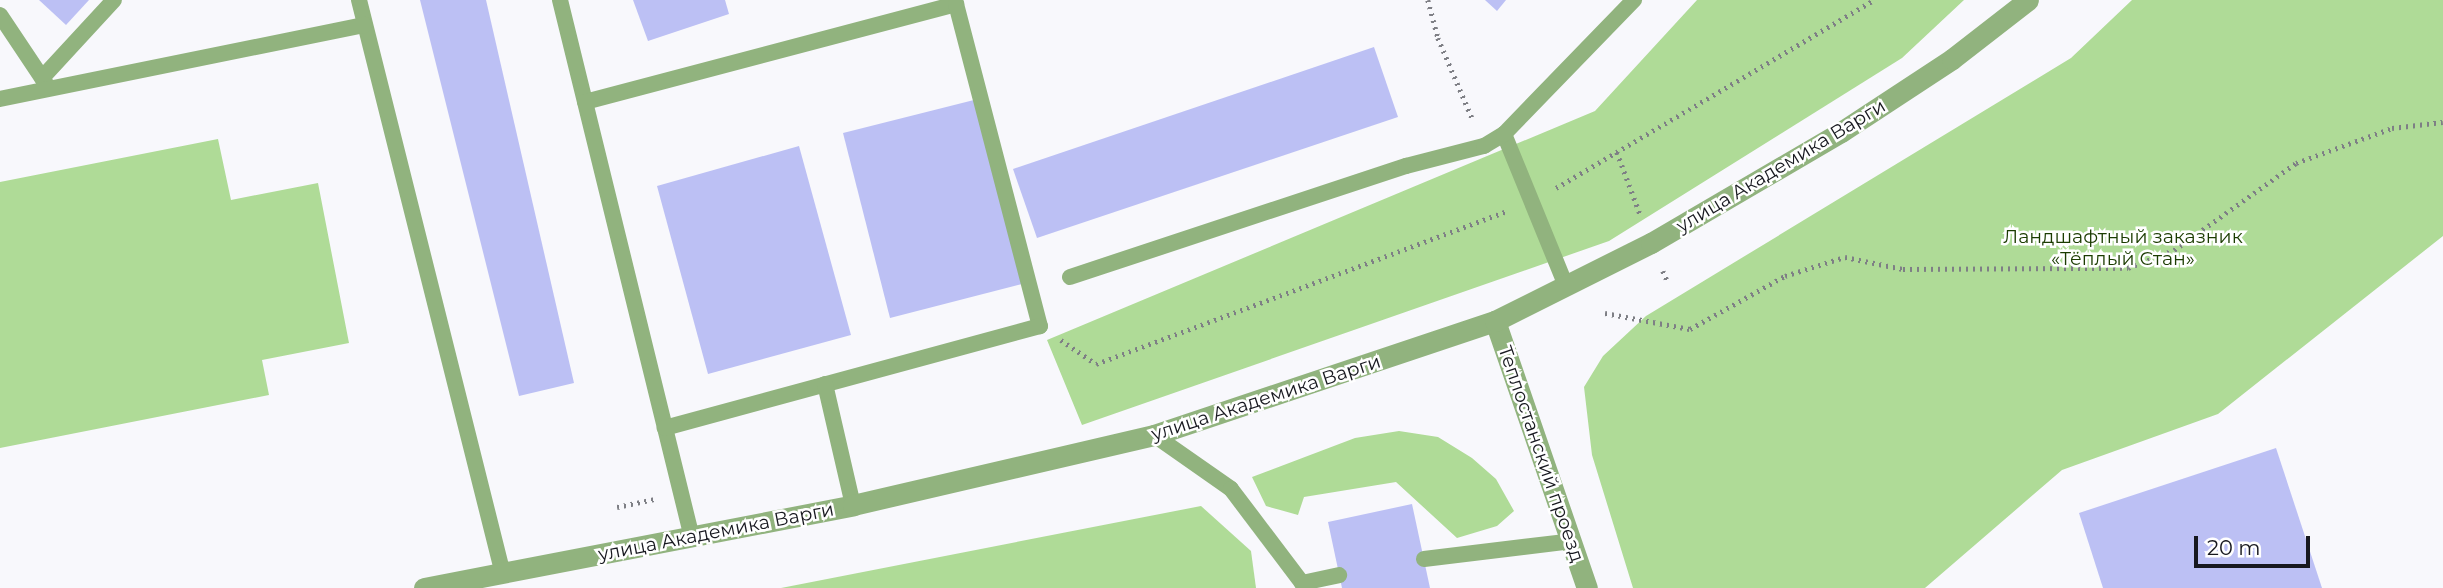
<!DOCTYPE html>
<html>
<head>
<meta charset="utf-8">
<style>
  body { margin:0 }
  #map { position:relative; width:2443px; height:588px; overflow:hidden; background:#f8f8fc; font-family:Montserrat,sans-serif }
  div>[style] { position:absolute }
  [style*='--x'] { left:calc(var(--x)*1px); top:calc(var(--y)*1px); width:calc(var(--w)*1px); rotate:calc(var(--a)*1deg) }
  .green>* { inset:0; background:#afdb97 }
  .building>* { inset:0; background:#bcc0f4 }
  .path>* { height:4.5px; margin-top:-2.25px; transform-origin:0; background:repeating-linear-gradient(90deg,#7e7f85 0 2px,transparent 0 7px) }
  .service>* { height:16px; margin:-8px; padding:0 8px; transform-origin:8px; border-radius:8px; background:#91b37e }
  .tertiary>* { height:21px; margin:-10.5px; padding:0 10.5px; transform-origin:10.5px; border-radius:10.5px; background:#91b37e }
  span { translate:-50% -50%; white-space:nowrap; text-align:center; line-height:1.15; -webkit-text-stroke:5px #fff; paint-order:stroke }
  .street-label { font-size:19px; color:#17181f }
  .park-label { font-size:19px; color:#1b3c01 }
  .scale { position:absolute; left:2194px; top:536px; width:116px; height:32px; box-sizing:border-box; border:4px solid #17181f; border-top:0; padding-left:9px; font-size:21px; line-height:24px; white-space:nowrap; color:#17181f; -webkit-text-stroke:5px #fff; paint-order:stroke }
</style>
</head>
<body>
<div id="map">
  <div class="green">
    <i style="clip-path:polygon(1697px 0,1964px 0,1902px 58px,1609px 241px,1082px 425px,1047px 340px,1595px 111px)"></i>
    <i style="clip-path:polygon(2132px 0,2443px 0,2443px 236px,2218px 414px,2062px 470px,1925px 588px,1633px 588px,1592px 455px,1584px 387px,1603px 356px,1646px 316px,2071px 58px)"></i>
    <i style="clip-path:polygon(218px 139px,231px 200px,318px 183px,349px 343px,262px 360px,269px 395px,0 448px,0 182px)"></i>
    <i style="clip-path:polygon(1399px 431px,1438px 437px,1472px 458px,1496px 479px,1514px 511px,1497px 526px,1457px 538px,1396px 482px,1304px 497px,1298px 515px,1266px 506px,1252px 477px,1355px 438px)"></i>
    <i style="clip-path:polygon(1201px 506px,1251px 551px,1256px 588px,781px 588px)"></i>
  </div>
  <div class="building">
    <i style="clip-path:polygon(39px 0,89px 0,66px 25px)"></i>
    <i style="clip-path:polygon(420px 0,486px 0,574px 383px,519px 396px)"></i>
    <i style="clip-path:polygon(633px 0,725px 0,729px 14px,648px 41px)"></i>
    <i style="clip-path:polygon(1485px 0,1506px 0,1497px 11px)"></i>
    <i style="clip-path:polygon(1374px 47px,1398px 117px,1037px 238px,1013px 169px)"></i>
    <i style="clip-path:polygon(974px 100px,1022px 284px,890px 318px,843px 133px)"></i>
    <i style="clip-path:polygon(799px 146px,851px 335px,708px 374px,657px 186px)"></i>
    <i style="clip-path:polygon(2276px 448px,2322px 588px,2103px 588px,2079px 513px)"></i>
    <i style="clip-path:polygon(1412px 504px,1430px 588px,1342px 588px,1328px 522px)"></i>
  </div>
  <div class="path">
    <i style="--x:1428;--y:0;--w:39;--a:75"></i>
    <i style="--x:1438;--y:38;--w:89;--a:66.9"></i>
    <i style="--x:1617;--y:152;--w:66;--a:69.6"></i>
    <i style="--x:1556;--y:188;--w:369;--a:-30.6"></i>
    <i style="--x:1663;--y:271;--w:13;--a:67"></i>
    <i style="--x:1605;--y:313;--w:86;--a:10.7"></i>
    <i style="--x:1690;--y:329;--w:109;--a:-29.2"></i>
    <i style="--x:1785;--y:276;--w:63;--a:-17.6"></i>
    <i style="--x:1845;--y:257;--w:59;--a:11.7"></i>
    <i style="--x:1903;--y:269;--w:225;--a:-0.3"></i>
    <i style="--x:2128;--y:268;--w:49;--a:-21.4"></i>
    <i style="--x:2174;--y:250;--w:150;--a:-35.5"></i>
    <i style="--x:2296;--y:163;--w:102;--a:-20"></i>
    <i style="--x:2392;--y:128;--w:51;--a:-6.7"></i>
    <i style="--x:1061;--y:340;--w:42;--a:34.4"></i>
    <i style="--x:1096;--y:364;--w:439;--a:-20.4"></i>
    <i style="--x:617;--y:507;--w:38;--a:-12"></i>
  </div>
  <div class="service">
    <i style="--x:359;--y:0;--w:592;--a:75.92"></i>
    <i style="--x:560;--y:0;--w:554;--a:76.21"></i>
    <i style="--x:0;--y:15;--w:83;--a:56.3"></i>
    <i style="--x:42;--y:78;--w:106;--a:-47.3"></i>
    <i style="--x:0;--y:99;--w:372;--a:-11.5"></i>
    <i style="--x:585;--y:102;--w:384;--a:-14.8"></i>
    <i style="--x:956;--y:4;--w:333;--a:75.4"></i>
    <i style="--x:1040;--y:326;--w:389;--a:164.8"></i>
    <i style="--x:1504;--y:134;--w:166;--a:67.8"></i>
    <i style="--x:1070;--y:277;--w:354;--a:-18.3"></i>
    <i style="--x:1406;--y:166;--w:81;--a:-14.4"></i>
    <i style="--x:1484;--y:146;--w:23;--a:-31"></i>
    <i style="--x:1504;--y:134;--w:187;--a:-45.9"></i>
    <i style="--x:825;--y:384;--w:124;--a:77"></i>
    <i style="--x:1154;--y:435;--w:94;--a:35"></i>
    <i style="--x:1231;--y:489;--w:118;--a:52.9"></i>
    <i style="--x:1302;--y:583;--w:38;--a:-12"></i>
    <i style="--x:1424;--y:559;--w:149;--a:-6.9"></i>
  </div>
  <div class="tertiary">
    <i style="--x:1495;--y:321;--w:282;--a:71"></i>
    <i style="--x:424;--y:588;--w:437;--a:-10.9"></i>
    <i style="--x:853;--y:505;--w:309;--a:-13.1"></i>
    <i style="--x:1154;--y:435;--w:360;--a:-18.5"></i>
    <i style="--x:1495;--y:321;--w:174;--a:-26.6"></i>
    <i style="--x:1651;--y:243;--w:220;--a:-30.3"></i>
    <i style="--x:1841;--y:132;--w:133;--a:-33.3"></i>
    <i style="--x:1952;--y:59;--w:96;--a:-37.8"></i>
  </div>
  <div class="street-label">
    <span style="left:1781px;top:166px;rotate:-31deg">улица Академика Варги</span>
    <span style="left:1266px;top:398px;rotate:-18deg">улица Академика Варги</span>
    <span style="left:1541px;top:454px;rotate:71deg">Теплостанский проезд</span>
    <span style="left:716px;top:532px;rotate:-11deg">улица Академика Варги</span>
  </div>
  <div class="park-label">
    <span style="left:2123px;top:248px">Ландшафтный заказник<br>«Тёплый Стан»</span>
  </div>
  <div class="scale">20 m</div>
</div>
</body>
</html>
